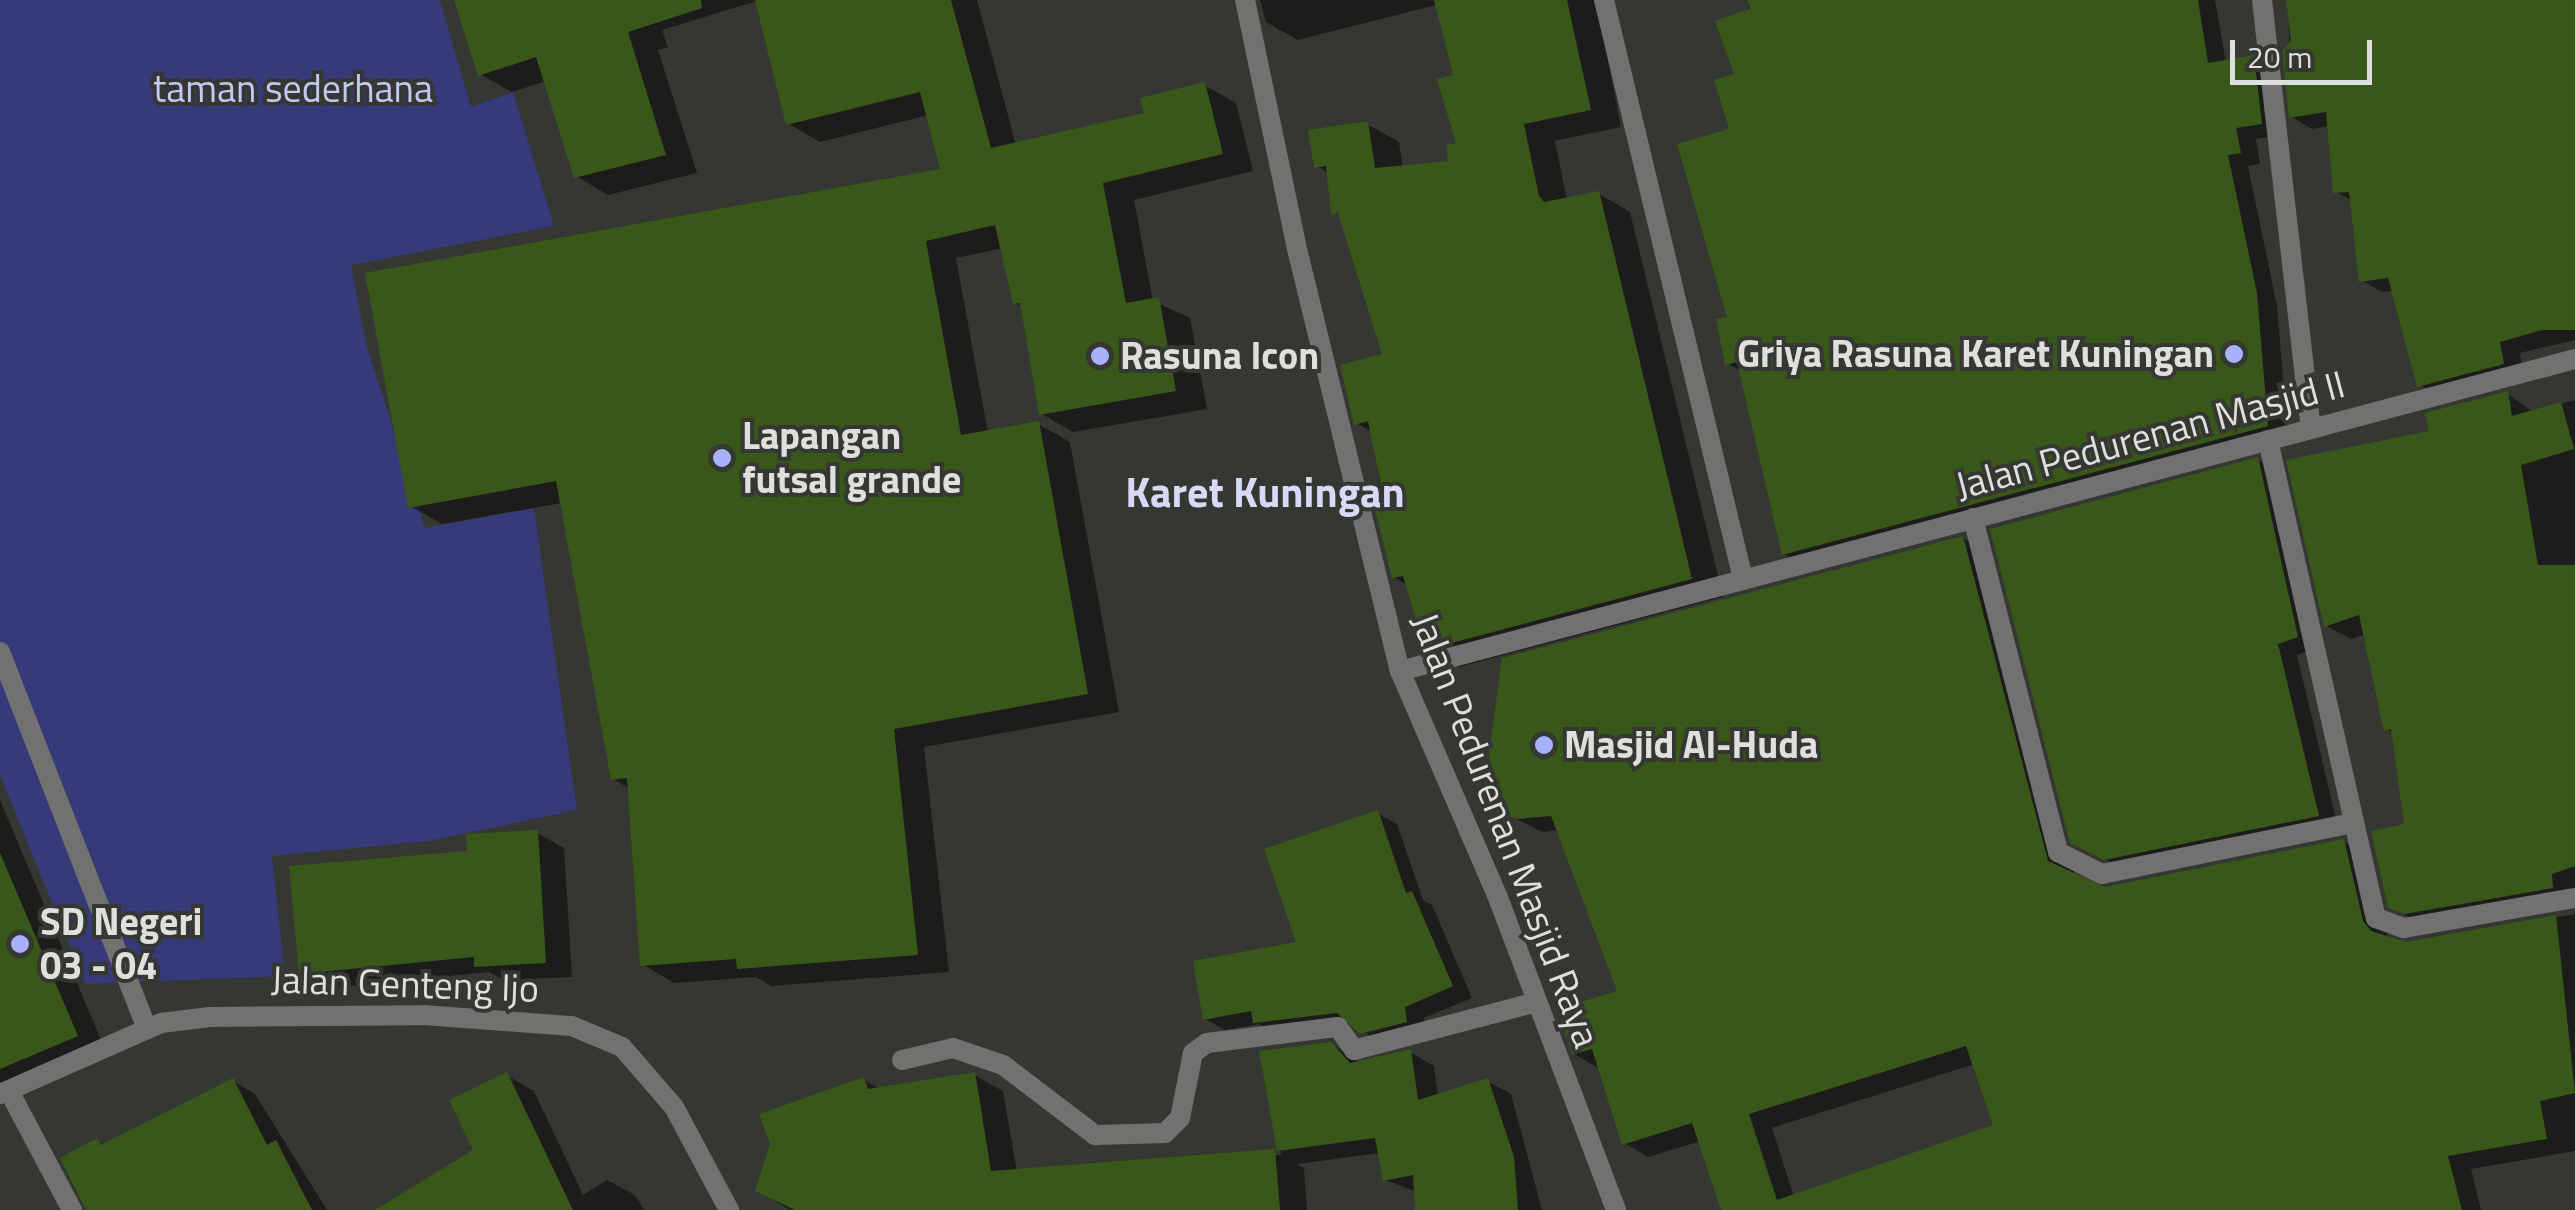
<!DOCTYPE html>
<html>
<head>
<meta charset="utf-8">
<style>
  body { margin:0 }
  #map { position:relative; width:2575px; height:1210px; overflow:hidden; background:#353733; font-family:"Titillium Web",sans-serif }
  div>[style] { position:absolute }
  [style*='--x'] { left:calc(var(--x)*1px); top:calc(var(--y)*1px); width:calc(var(--w)*1px); rotate:calc(var(--a)*1deg) }
  .green>* { inset:0; background:#373a78 }
  .shadow>* { inset:0; background:#0007 }
  .building>* { inset:0; background:#3a571a }
  .minor>* { height:20px; margin:-10px; padding:0 10px; transform-origin:10px; border-radius:10px; background:#717270 }
  .tertiary>* { height:20px; margin:-10px; padding:0 10px; transform-origin:10px; border-radius:10px; background:#717270 }
  .dots>* { width:28px; height:28px; translate:-50% -50%; box-sizing:border-box; border:5px solid #353733; border-radius:50% }
  span { translate:-50% -50%; white-space:nowrap; text-align:center; line-height:1.15; -webkit-text-stroke:8px #353733; paint-order:stroke }
  .park-label { font-size:38px; color:#c1c8f2 }
  .poi-label { font-size:38px; color:#dee0dd; font-weight:700 }
  .right { translate:-100% -50%; text-align:right }
  .left { translate:0 -50%; text-align:left }
  .street-label { font-size:38px; color:#dee0dd }
  .quarter-label { font-size:42px; color:#d6daf7; font-weight:700 }
  .scale { position:absolute; left:2230px; top:40px; width:142px; height:45px; box-sizing:border-box; border:5px solid #dee0dd; border-top:0; padding-left:12px; font-size:30px; line-height:35px; white-space:nowrap; color:#dee0dd; -webkit-text-stroke:8px #353733; paint-order:stroke }
</style>
</head>
<body>
<div id="map">
  <div class="green">
    <i style="clip-path:polygon(0 0,440px 0,471px 107px,513px 92px,554px 226px,351px 265px,366px 344px,425px 528px,534px 508px,577px 810px,428px 841px,272px 856px,285px 976px,85px 984px,0 775px)"></i>
  </div>
  <div class="shadow">
    <i style="clip-path:polygon(456px 0,977px 0,1016px 145px,1147px 115px,1204px 85px,1236px 103px,1253px 171px,1134px 200px,1153px 301px,1190px 318px,1207px 409px,1073px 432px,1042px 414px,1023px 307px,1015px 303px,1003px 248px,956px 258px,988px 433px,1038px 424px,1070px 442px,1119px 712px,924px 747px,949px 972px,771px 986px,756px 977px,674px 983px,642px 964px,630px 789px,613px 779px,562px 503px,442px 524px,410px 506px,943px 171px,929px 115px,820px 142px,789px 124px,757px 1px,662px 30px,668px 47px,658px 50px,697px 173px,608px 195px,576px 176px,546px 81px,512px 92px,480px 74px)"></i>
    <i style="clip-path:polygon(1260px 0,1596px 0,1621px 127px,1555px 141px,1567px 200px,1599px 194px,1630px 212px,1723px 597px,1459px 667px,1427px 648px,1409px 586px,1394px 577px,1372px 432px,1356px 423px,1386px 355px,1341px 216px,1334px 212px,1330px 174px,1316px 166px,1367px 124px,1399px 142px,1403px 168px,1451px 163px,1459px 145px,1456px 76px,1436px 5px,1298px 40px,1266px 22px)"></i>
    <i style="clip-path:polygon(1750px 0,2215px 0,2226px 63px,2254px 58px,2275px 70px,2282px 135px,2256px 139px,2260px 164px,2248px 166px,2277px 306px,2288px 437px,1805px 566px,1784px 554px,1742px 372px,1727px 363px,1732px 131px)"></i>
    <i style="clip-path:polygon(2288px 0,2575px 0,2575px 340px,2520px 353px,2523px 375px,2440px 397px,2420px 385px,2394px 291px,2382px 292px,2361px 280px,2353px 201px,2336px 192px,2330px 126px,2312px 129px,2292px 117px)"></i>
    <i style="clip-path:polygon(2508px 394px,2533px 412px,2575px 400px,2575px 901px,2415px 920px,2390px 906px,2407px 826px,2395px 734px,2386px 729px,2366px 634px,2351px 639px,2327px 626px,2432px 433px)"></i>
    <i style="clip-path:polygon(2258px 460px,2278px 472px,2317px 648px,2297px 655px,2338px 827px,2126px 870px,2093px 853px)"></i>
    <i style="clip-path:polygon(evenodd,1963px 538px,1987px 552px,2075px 877px,2104px 890px,2344px 842px,2368px 855px,2388px 939px,2399px 944px,2575px 914px,2575px 1151px,2471px 1169px,2481px 1210px,1733px 1210px,1701px 1141px,1648px 1157px,1624px 1143px,1598px 1068px,1574px 1054px,1620px 993px,1559px 830px,1542px 832px,1485px 803px,1963px 538px,1975px 1064px,1996px 1126px,1794px 1197px,1772px 1128px,1975px 1064px)"></i>
    <i style="clip-path:polygon(0 800px,107px 1054px,0 1098px)"></i>
    <i style="clip-path:polygon(1377px 813px,1397px 824px,1423px 900px,1432px 905px,1472px 998px,1424px 1018px,1426px 1033px,1382px 1044px,1353px 1024px,1276px 1034px,1259px 1024px,1225px 1030px,1205px 1019px,1299px 944px)"></i>
    <i style="clip-path:polygon(537px 833px,564px 848px,572px 977px,503px 980px,489px 972px,328px 988px,301px 972px,470px 853px)"></i>
    <i style="clip-path:polygon(1331px 1044px,1362px 1064px,1410px 1052px,1434px 1066px,1438px 1096px,1487px 1081px,1511px 1094px,1542px 1210px,1418px 1210px,1417px 1192px,1385px 1180px,1380px 1153px,1297px 1164px,1304px 1168px,1307px 1210px,790px 1210px,758px 1190px,864px 1080px,880px 1089px,974px 1075px,1003px 1091px,1017px 1172px,1281px 1155px,1261px 1053px)"></i>
    <i style="clip-path:polygon(506px 1075px,534px 1091px,583px 1195px,607px 1180px,635px 1195px,644px 1210px,397px 1210px,476px 1151px)"></i>
    <i style="clip-path:polygon(233px 1081px,255px 1094px,327px 1210px,88px 1210px,97px 1141px,105px 1146px)"></i>
  </div>
  <div class="building">
    <i style="clip-path:polygon(454px 0,701px 0,702px 8px,628px 32px,666px 155px,574px 178px,536px 57px,478px 76px)"></i>
    <i style="clip-path:polygon(755px 0,951px 0,991px 148px,1144px 113px,1140px 98px,1205px 82px,1223px 154px,1103px 183px,1126px 303px,1159px 297px,1176px 391px,1039px 415px,1020px 303px,1013px 304px,995px 225px,926px 241px,961px 435px,1039px 421px,1088px 694px,894px 729px,918px 955px,737px 969px,736px 959px,640px 966px,627px 778px,611px 780px,556px 481px,408px 508px,365px 273px,940px 169px,920px 92px,786px 125px)"></i>
    <i style="clip-path:polygon(1434px 0,1567px 0,1591px 110px,1524px 124px,1539px 196px,1544px 202px,1599px 191px,1692px 579px,1425px 650px,1403px 576px,1392px 578px,1372px 497px,1383px 495px,1368px 421px,1354px 425px,1340px 365px,1382px 354px,1338px 213px,1331px 214px,1326px 166px,1314px 168px,1308px 130px,1368px 121px,1375px 168px,1448px 161px,1446px 145px,1456px 143px,1437px 79px,1453px 75px)"></i>
    <i style="clip-path:polygon(1748px 0,2198px 0,2208px 63px,2254px 55px,2262px 124px,2236px 128px,2241px 153px,2228px 155px,2257px 293px,2268px 426px,1782px 555px,1737px 362px,1725px 365px,1716px 319px,1727px 317px,1677px 144px,1729px 129px,1714px 80px,1734px 74px,1715px 21px,1750px 9px)"></i>
    <i style="clip-path:polygon(2286px 0,2575px 0,2575px 330px,2542px 330px,2500px 342px,2504px 364px,2417px 387px,2388px 278px,2359px 282px,2349px 192px,2333px 193px,2326px 112px,2289px 118px,2282px 51px,2291px 40px)"></i>
    <i style="clip-path:polygon(2508px 391px,2512px 416px,2561px 402px,2574px 449px,2521px 465px,2538px 565px,2575px 565px,2575px 866px,2552px 874px,2553px 888px,2405px 914px,2388px 908px,2371px 831px,2404px 824px,2391px 729px,2384px 731px,2359px 615px,2324px 627px,2286px 460px,2429px 431px,2425px 413px)"></i>
    <i style="clip-path:polygon(2258px 457px,2298px 637px,2278px 644px,2319px 816px,2104px 860px,2070px 843px,1990px 529px)"></i>
    <i style="clip-path:polygon(evenodd,1963px 536px,2048px 861px,2105px 887px,2344px 839px,2363px 921px,2371px 931px,2406px 942px,2556px 915px,2575px 1093px,2540px 1101px,2547px 1139px,2448px 1156px,2462px 1210px,1721px 1210px,1692px 1123px,1622px 1145px,1592px 1049px,1572px 1055px,1558px 1009px,1617px 991px,1551px 816px,1516px 819px,1482px 805px,1502px 658px,1963px 536px,1966px 1046px,1993px 1125px,1777px 1200px,1749px 1114px,1966px 1046px)"></i>
    <i style="clip-path:polygon(1378px 810px,1406px 893px,1412px 891px,1453px 986px,1405px 1007px,1407px 1022px,1360px 1034px,1337px 1013px,1253px 1023px,1251px 1011px,1203px 1020px,1193px 961px,1296px 942px,1264px 849px)"></i>
    <i style="clip-path:polygon(538px 830px,546px 963px,474px 967px,474px 957px,299px 974px,289px 866px,467px 851px,466px 834px)"></i>
    <i style="clip-path:polygon(0 853px,78px 1036px,0 1069px)"></i>
    <i style="clip-path:polygon(1331px 1042px,1350px 1063px,1411px 1049px,1418px 1100px,1488px 1078px,1514px 1157px,1518px 1210px,1415px 1210px,1413px 1175px,1383px 1181px,1375px 1138px,1277px 1151px,1259px 1051px)"></i>
    <i style="clip-path:polygon(507px 1072px,573px 1210px,375px 1210px,473px 1150px,449px 1100px)"></i>
    <i style="clip-path:polygon(975px 1072px,991px 1171px,1275px 1149px,1280px 1210px,795px 1210px,755px 1191px,770px 1144px,759px 1114px,864px 1077px,868px 1089px)"></i>
    <i style="clip-path:polygon(233px 1078px,267px 1145px,276px 1140px,312px 1210px,86px 1210px,60px 1158px,97px 1138px,101px 1145px)"></i>
  </div>
  <div class="minor">
    <i style="--x:1604;--y:0;--w:595;--a:76.5"></i>
    <i style="--x:2262;--y:0;--w:431;--a:83.5"></i>
    <i style="--x:2268;--y:440;--w:490;--a:77.3"></i>
    <i style="--x:2376;--y:918;--w:30;--a:20"></i>
    <i style="--x:2404;--y:928;--w:174;--a:-10"></i>
    <i style="--x:1973;--y:518;--w:345;--a:75.7"></i>
    <i style="--x:2058;--y:852;--w:49;--a:26.6"></i>
    <i style="--x:2102;--y:874;--w:256;--a:-11.5"></i>
    <i style="--x:0;--y:652;--w:405;--a:68.7"></i>
    <i style="--x:1400;--y:671;--w:1216;--a:-14.87"></i>
    <i style="--x:902;--y:1060;--w:52;--a:-13.2"></i>
    <i style="--x:953;--y:1048;--w:53;--a:18.8"></i>
    <i style="--x:1003;--y:1065;--w:116;--a:37.3"></i>
    <i style="--x:1095;--y:1135;--w:70;--a:-1.6"></i>
    <i style="--x:1165;--y:1133;--w:21;--a:-45"></i>
    <i style="--x:1180;--y:1118;--w:66;--a:-78.7"></i>
    <i style="--x:1193;--y:1053;--w:17;--a:-36"></i>
    <i style="--x:1207;--y:1043;--w:132;--a:-7"></i>
    <i style="--x:1338;--y:1027;--w:28;--a:55"></i>
    <i style="--x:1354;--y:1050;--w:185;--a:-14.7"></i>
    <i style="--x:9;--y:1091;--w:135;--a:62.1"></i>
    <i style="--x:0;--y:1094;--w:176;--a:-23.8"></i>
    <i style="--x:161;--y:1023;--w:49;--a:-7"></i>
    <i style="--x:210;--y:1017;--w:214;--a:-0.5"></i>
    <i style="--x:424;--y:1015;--w:148;--a:4.3"></i>
    <i style="--x:572;--y:1026;--w:54;--a:22.8"></i>
    <i style="--x:622;--y:1047;--w:79;--a:49.1"></i>
    <i style="--x:674;--y:1107;--w:117;--a:61.9"></i>
  </div>
  <div class="tertiary">
    <i style="--x:1245;--y:0;--w:258;--a:78.2"></i>
    <i style="--x:1298;--y:253;--w:430;--a:76.3"></i>
    <i style="--x:1400;--y:671;--w:244;--a:66.6"></i>
    <i style="--x:1497;--y:895;--w:337;--a:69.3"></i>
  </div>
  <div class="dots">
    <i style="left:2234px;top:354px;background:#a7b1fc"></i>
    <i style="left:1100px;top:356px;background:#a7b1fc"></i>
    <i style="left:722px;top:458px;background:#a7b1fc"></i>
    <i style="left:1544px;top:745px;background:#a7b1fc"></i>
    <i style="left:20px;top:944px;background:#a7b1fc"></i>
  </div>
  <div class="park-label">
    <span style="left:293px;top:89px">taman sederhana</span>
  </div>
  <div class="poi-label">
    <span class="right" style="left:2214px;top:354px">Griya Rasuna Karet Kuningan</span>
    <span class="left" style="left:1120px;top:356px">Rasuna Icon</span>
    <span class="left" style="left:742px;top:458px">Lapangan<br>futsal grande</span>
    <span class="left" style="left:1564px;top:745px">Masjid Al-Huda</span>
    <span class="left" style="left:40px;top:944px">SD Negeri<br>03 - 04</span>
  </div>
  <div class="street-label">
    <span style="left:2150px;top:435px;rotate:-15deg">Jalan Pedurenan Masjid II</span>
    <span style="left:1506px;top:830px;rotate:69deg">Jalan Pedurenan Masjid Raya</span>
    <span style="left:405px;top:984px;rotate:2deg">Jalan Genteng Ijo</span>
  </div>
  <div class="quarter-label">
    <span style="left:1265px;top:491px">Karet Kuningan</span>
  </div>
  <div class="scale">20 m</div>
</div>
</body>
</html>
